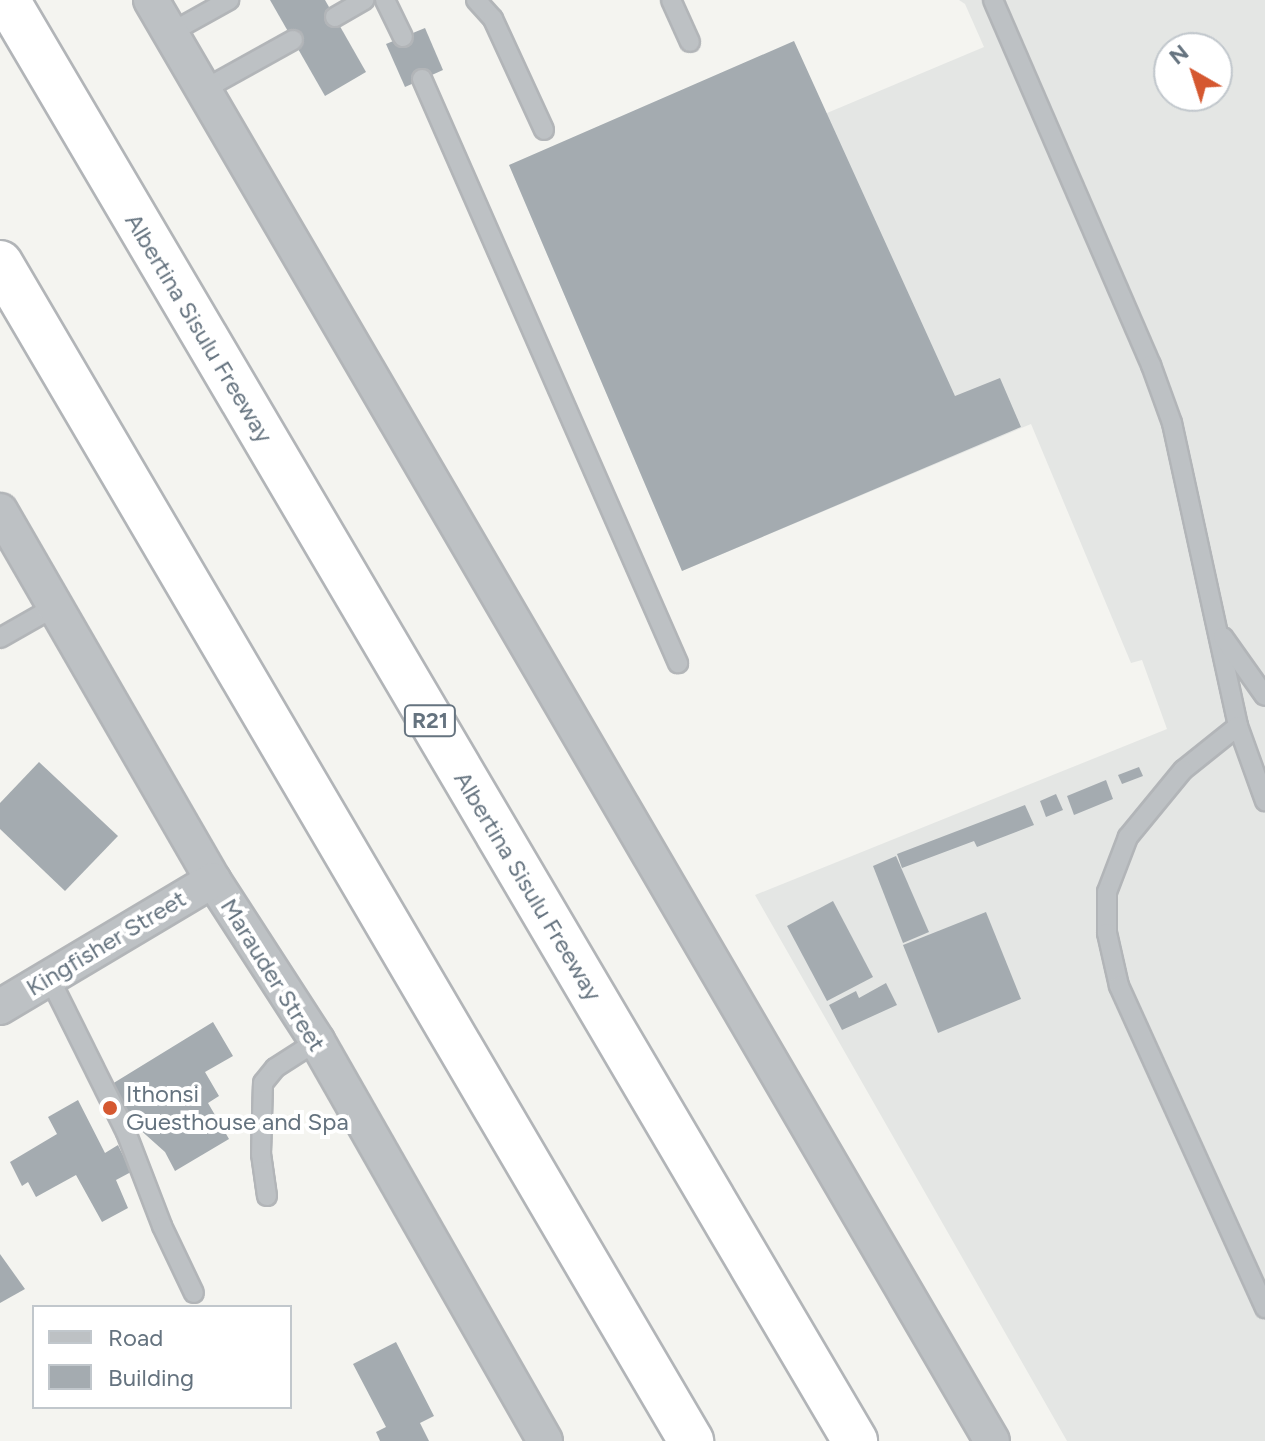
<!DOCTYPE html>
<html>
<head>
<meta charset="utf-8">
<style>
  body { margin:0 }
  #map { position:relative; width:1265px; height:1441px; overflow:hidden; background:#f4f4f0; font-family:Figtree,sans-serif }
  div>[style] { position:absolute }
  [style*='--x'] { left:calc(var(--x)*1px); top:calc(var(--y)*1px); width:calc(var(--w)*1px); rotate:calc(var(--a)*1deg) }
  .built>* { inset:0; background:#e4e6e4 }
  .building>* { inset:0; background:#a4abb0 }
  .roads { filter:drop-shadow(2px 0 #b2b5b8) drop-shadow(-2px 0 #b2b5b8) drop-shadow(0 2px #b2b5b8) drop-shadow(0 -2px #b2b5b8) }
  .lane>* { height:18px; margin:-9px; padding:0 9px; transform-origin:9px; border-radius:9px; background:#bdc1c4 }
  .street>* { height:34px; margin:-17px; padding:0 17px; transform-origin:17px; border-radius:17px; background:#bdc1c4 }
  .highway>* { height:44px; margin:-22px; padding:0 22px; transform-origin:22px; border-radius:22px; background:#fff }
  .dots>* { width:22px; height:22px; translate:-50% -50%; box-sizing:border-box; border:4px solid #fff; border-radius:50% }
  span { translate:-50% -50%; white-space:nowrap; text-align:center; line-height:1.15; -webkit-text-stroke:8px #fff; paint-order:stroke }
  .shield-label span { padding:2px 6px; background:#fff; border:2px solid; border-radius:6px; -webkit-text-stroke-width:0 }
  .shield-label { font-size:22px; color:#65737f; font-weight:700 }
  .street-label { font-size:24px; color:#65737f }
  .poi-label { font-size:24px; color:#65737f }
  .left { translate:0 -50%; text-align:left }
  .legend { position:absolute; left:32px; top:1305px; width:260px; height:104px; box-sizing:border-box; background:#fff; border:2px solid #c1c7cc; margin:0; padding:10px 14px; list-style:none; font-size:24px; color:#65737f }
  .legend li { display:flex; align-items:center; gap:16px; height:40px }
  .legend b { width:40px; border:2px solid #c1c7cc }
  .north { position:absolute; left:1153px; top:32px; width:80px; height:80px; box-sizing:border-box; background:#fff; border:2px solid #c1c7cc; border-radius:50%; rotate:321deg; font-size:22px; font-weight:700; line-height:32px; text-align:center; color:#65737f }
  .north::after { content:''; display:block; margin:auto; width:28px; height:36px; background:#d55830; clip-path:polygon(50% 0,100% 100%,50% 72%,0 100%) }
</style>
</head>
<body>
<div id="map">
  <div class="built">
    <i style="clip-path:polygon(evenodd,959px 0,1265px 0,1265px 1441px,1067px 1441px,755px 895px,1167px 729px,1142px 660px,1131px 663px,1031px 424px,682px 571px,509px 165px,827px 113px,984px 47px,965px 4px,959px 0,1169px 48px,1217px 48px,1217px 96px,1169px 96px,1169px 48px)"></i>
  </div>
  <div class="building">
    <i style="clip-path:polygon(270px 0,325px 0,366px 72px,325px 96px)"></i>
    <i style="clip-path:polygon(425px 28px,443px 70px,405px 87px,386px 44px)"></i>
    <i style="clip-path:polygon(794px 41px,955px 396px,1000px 378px,1021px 427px,682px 571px,509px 165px)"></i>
    <i style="clip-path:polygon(39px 762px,118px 836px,65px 891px,0 829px,0 803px)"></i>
    <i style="clip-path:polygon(1139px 767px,1143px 776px,1122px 784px,1118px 775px)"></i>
    <i style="clip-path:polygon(1106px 780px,1113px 799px,1074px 815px,1067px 796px)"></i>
    <i style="clip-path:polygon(1056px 794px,1063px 810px,1046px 817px,1040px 801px)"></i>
    <i style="clip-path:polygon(1025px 805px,1034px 825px,977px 847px,974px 841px,902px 868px,897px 854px)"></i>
    <i style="clip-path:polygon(896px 856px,929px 932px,903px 943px,873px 866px)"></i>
    <i style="clip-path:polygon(833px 901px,873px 977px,827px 1001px,787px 926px)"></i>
    <i style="clip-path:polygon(986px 912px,1021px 999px,938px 1033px,903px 945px)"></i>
    <i style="clip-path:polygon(886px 983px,897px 1005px,842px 1030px,829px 1005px,856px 991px,859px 998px)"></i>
    <i style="clip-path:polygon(213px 1022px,233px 1056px,205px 1072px,219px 1096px,208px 1103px,229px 1139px,175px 1171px,165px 1152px,137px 1127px,112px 1084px)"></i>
    <i style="clip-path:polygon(78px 1100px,105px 1153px,118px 1145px,131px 1172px,116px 1180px,128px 1208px,102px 1222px,76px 1175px,36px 1197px,28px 1182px,22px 1186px,10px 1162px,57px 1134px,48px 1117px)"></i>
    <i style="clip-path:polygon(0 1254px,25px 1289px,0 1303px)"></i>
    <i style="clip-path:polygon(396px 1342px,434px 1416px,420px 1423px,429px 1441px,380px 1441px,376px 1432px,386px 1427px,353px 1364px)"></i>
  </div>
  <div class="roads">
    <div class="lane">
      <i style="--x:385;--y:0;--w:41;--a:64.1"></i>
      <i style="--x:476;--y:0;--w:25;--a:48"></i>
      <i style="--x:493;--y:19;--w:122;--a:65.3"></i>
      <i style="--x:671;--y:0;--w:46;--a:65.7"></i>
      <i style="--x:993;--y:0;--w:398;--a:66.6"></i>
      <i style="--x:1151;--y:365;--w:62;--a:70.1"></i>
      <i style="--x:1172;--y:423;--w:310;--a:77.7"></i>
      <i style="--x:1238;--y:726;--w:80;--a:70.2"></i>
      <i style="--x:335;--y:17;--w:34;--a:-30"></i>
      <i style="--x:170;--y:33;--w:68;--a:-29.2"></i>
      <i style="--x:422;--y:79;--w:638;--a:66.33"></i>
      <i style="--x:203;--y:90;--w:103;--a:-29.1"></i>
      <i style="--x:1223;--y:637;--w:72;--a:54.6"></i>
      <i style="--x:0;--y:638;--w:64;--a:-29.7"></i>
      <i style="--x:1238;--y:726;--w:70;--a:141.3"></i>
      <i style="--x:1183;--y:770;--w:87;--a:129.4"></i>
      <i style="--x:1128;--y:837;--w:59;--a:110.9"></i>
      <i style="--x:1107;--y:892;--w:41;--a:90"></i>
      <i style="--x:1107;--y:933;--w:54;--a:77.2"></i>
      <i style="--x:1119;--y:986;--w:354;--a:65.6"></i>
      <i style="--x:49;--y:977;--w:173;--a:63.6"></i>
      <i style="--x:126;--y:1132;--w:101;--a:69"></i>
      <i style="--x:162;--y:1226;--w:74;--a:64.5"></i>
      <i style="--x:267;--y:1196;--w:42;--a:-98.1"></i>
      <i style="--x:261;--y:1154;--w:71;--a:-88.4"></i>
      <i style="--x:263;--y:1083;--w:19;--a:-51"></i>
      <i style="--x:275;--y:1068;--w:50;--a:-32.7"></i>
    </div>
    <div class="street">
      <i style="--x:151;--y:0;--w:1668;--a:59.73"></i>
      <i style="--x:0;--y:511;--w:426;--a:60"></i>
      <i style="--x:213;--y:880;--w:192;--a:57.1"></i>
      <i style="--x:317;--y:1041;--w:460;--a:60.3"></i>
      <i style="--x:0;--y:1007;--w:248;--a:-30.8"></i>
    </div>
    <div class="highway">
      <i style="--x:7;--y:0;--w:1672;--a:59.52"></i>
      <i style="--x:0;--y:263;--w:1366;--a:59.6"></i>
    </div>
  </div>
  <div class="dots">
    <i style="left:110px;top:1108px;background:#d55830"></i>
  </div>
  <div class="shield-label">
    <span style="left:430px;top:721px">R21</span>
  </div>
  <div class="street-label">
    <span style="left:199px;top:328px;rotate:59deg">Albertina Sisulu Freeway</span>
    <span style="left:528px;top:886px;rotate:59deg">Albertina Sisulu Freeway</span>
    <span style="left:106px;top:943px;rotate:-31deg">Kingfisher Street</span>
    <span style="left:273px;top:975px;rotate:58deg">Marauder Street</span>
  </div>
  <div class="poi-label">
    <span class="left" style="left:126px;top:1108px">Ithonsi<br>Guesthouse and Spa</span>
  </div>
  <ul class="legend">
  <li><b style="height:10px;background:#bdc1c4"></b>Road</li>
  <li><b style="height:22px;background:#a4abb0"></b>Building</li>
  </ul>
  <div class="north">N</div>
</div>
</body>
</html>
